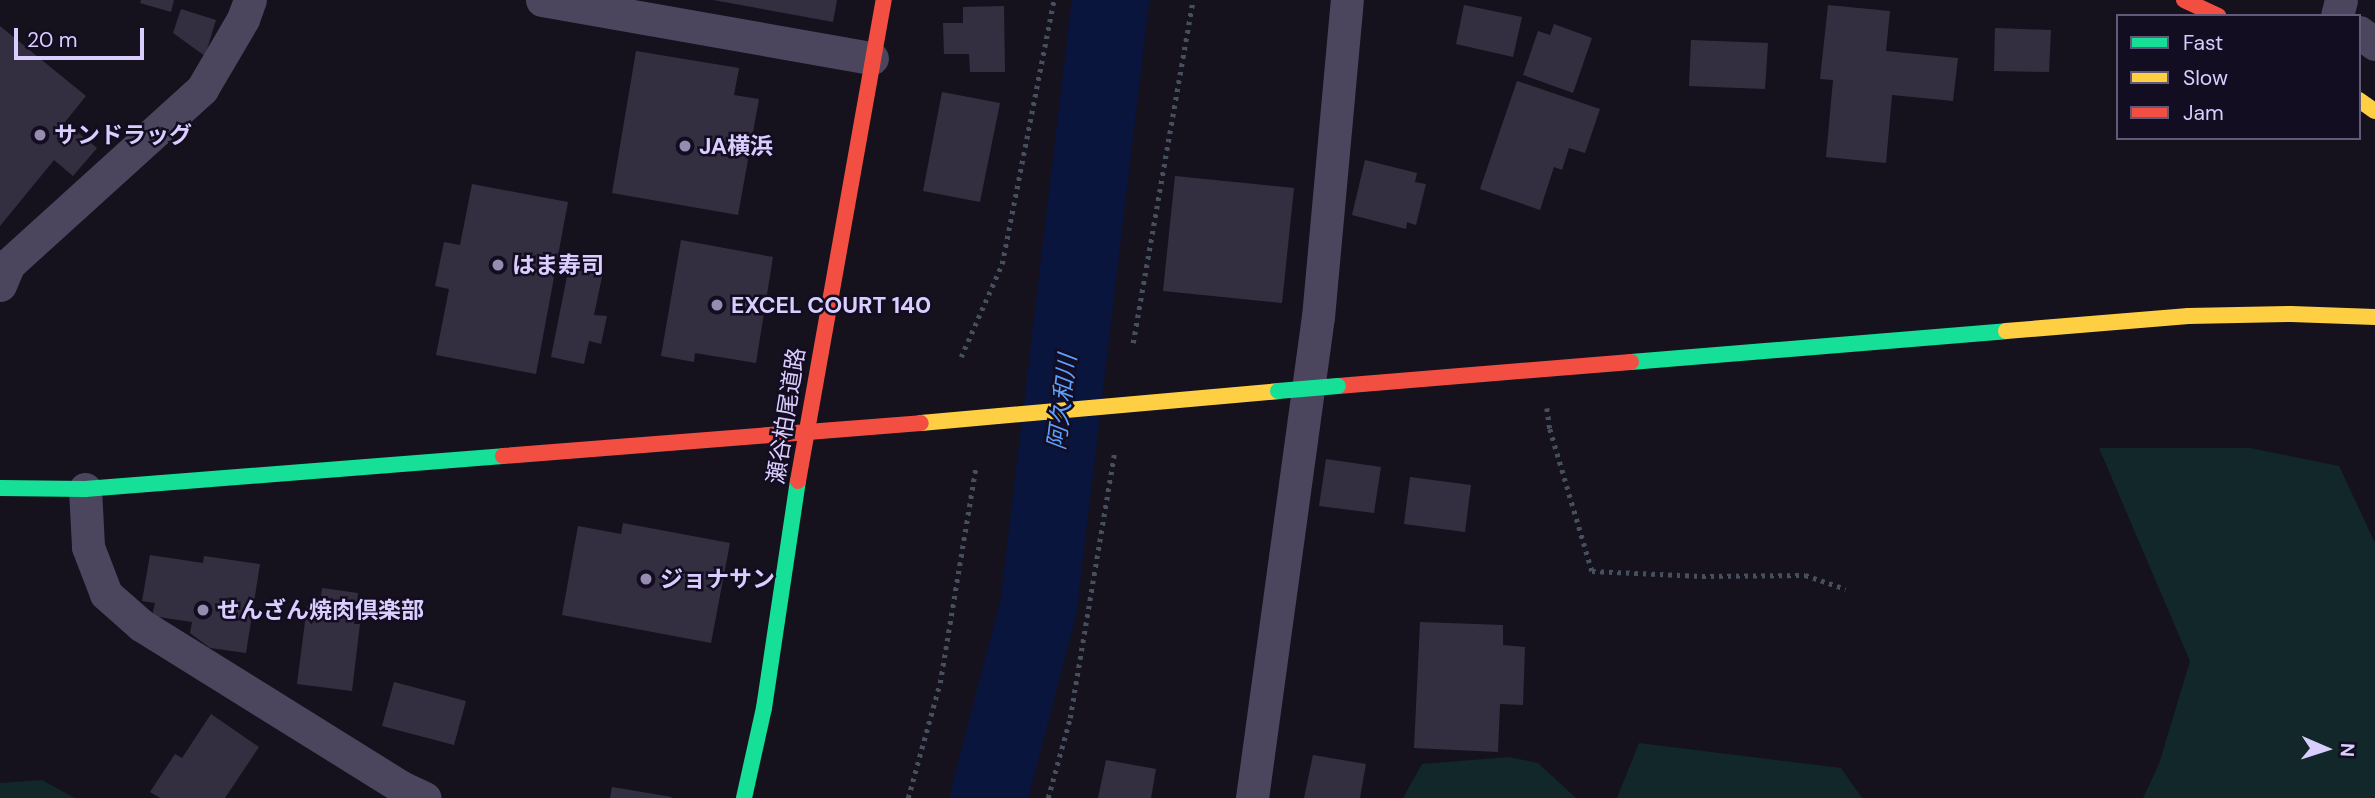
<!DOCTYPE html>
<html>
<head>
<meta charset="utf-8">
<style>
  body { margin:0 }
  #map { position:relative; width:2375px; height:798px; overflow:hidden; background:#15121d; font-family:"DM Sans","Noto Sans JP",sans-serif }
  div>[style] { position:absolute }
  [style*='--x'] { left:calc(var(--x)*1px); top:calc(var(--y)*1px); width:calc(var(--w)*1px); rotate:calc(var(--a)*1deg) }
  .green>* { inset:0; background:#11272a }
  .river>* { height:77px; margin:-38.5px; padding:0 38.5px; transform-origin:38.5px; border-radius:38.5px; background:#09153d }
  .building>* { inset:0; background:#342f40 }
  .path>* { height:4.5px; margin-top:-2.25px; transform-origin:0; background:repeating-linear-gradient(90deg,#45505f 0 3.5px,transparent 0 8.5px) }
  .street>* { height:33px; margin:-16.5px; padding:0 16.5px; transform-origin:16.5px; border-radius:16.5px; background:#4b465e }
  .fast>* { height:16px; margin:-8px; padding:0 8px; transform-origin:8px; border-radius:8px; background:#16e098 }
  .slow>* { height:16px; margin:-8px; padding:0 8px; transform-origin:8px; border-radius:8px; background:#ffcf43 }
  .jam>* { height:16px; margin:-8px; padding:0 8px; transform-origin:8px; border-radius:8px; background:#f24e42 }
  .fast-bridge>* { height:16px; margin:-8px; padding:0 8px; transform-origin:8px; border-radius:8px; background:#16e098 }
  .dots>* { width:19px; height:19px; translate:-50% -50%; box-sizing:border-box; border:4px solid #130d22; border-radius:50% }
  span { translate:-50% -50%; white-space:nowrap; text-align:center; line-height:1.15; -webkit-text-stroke:5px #130d22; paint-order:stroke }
  .poi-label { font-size:23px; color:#daceff; font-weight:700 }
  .left { translate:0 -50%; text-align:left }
  .street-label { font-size:23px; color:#daceff }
  .water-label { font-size:24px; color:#5c9fff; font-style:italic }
  .legend { position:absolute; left:2116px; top:14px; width:245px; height:126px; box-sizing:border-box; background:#130d22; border:2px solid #635a7a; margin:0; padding:9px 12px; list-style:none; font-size:21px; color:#daceff }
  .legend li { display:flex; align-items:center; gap:14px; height:35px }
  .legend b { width:35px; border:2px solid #635a7a }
  .north { position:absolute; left:2291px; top:714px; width:70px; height:70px; -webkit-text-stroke:5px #130d22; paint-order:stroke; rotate:93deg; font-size:19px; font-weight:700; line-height:28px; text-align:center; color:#daceff }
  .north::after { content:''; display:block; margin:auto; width:24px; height:32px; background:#daceff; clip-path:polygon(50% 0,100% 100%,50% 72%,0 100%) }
  .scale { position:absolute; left:14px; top:28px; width:130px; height:32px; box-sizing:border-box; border:4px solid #daceff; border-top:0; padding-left:9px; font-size:21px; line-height:24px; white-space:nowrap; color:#daceff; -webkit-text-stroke:5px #130d22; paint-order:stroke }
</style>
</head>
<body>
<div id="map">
  <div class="green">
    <i style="clip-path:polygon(2099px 448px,2250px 448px,2339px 466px,2375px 543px,2375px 798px,2143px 798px,2159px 764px,2190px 661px)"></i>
    <i style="clip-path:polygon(1639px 743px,1841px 768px,1862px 798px,1617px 798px)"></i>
    <i style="clip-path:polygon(1509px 757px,1538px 763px,1576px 798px,1403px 798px,1422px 764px)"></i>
    <i style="clip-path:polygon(42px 780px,75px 798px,0 798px,0 783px)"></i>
  </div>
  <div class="river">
    <i style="--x:988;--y:798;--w:198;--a:-75.4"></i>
    <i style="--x:1038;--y:606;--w:610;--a:-83.22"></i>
  </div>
  <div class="building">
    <i style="clip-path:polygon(141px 0,174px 0,171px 12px,140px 3px)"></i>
    <i style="clip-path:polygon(713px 0,837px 0,833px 22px)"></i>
    <i style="clip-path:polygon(1464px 5px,1522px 17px,1513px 57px,1456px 44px)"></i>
    <i style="clip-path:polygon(1828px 5px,1890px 11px,1886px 51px,1958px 58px,1953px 101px,1892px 95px,1886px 163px,1826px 157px,1833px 80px,1820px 79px)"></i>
    <i style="clip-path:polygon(1004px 6px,1005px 72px,970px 72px,969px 54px,944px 54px,943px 23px,963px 23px,963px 7px)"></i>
    <i style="clip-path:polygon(181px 9px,216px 20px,205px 56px,173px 33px)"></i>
    <i style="clip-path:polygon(1554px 24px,1592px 38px,1573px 93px,1523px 75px,1538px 31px,1550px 35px)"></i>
    <i style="clip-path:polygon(0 26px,86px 96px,65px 122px,97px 148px,73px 176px,54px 160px,0 226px)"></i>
    <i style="clip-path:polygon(1995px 28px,2051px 30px,2049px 72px,1994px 71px)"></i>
    <i style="clip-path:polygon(1691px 40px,1768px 43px,1765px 89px,1689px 86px)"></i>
    <i style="clip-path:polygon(636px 51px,739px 68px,734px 95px,759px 99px,738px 215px,612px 193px)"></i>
    <i style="clip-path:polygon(1517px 81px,1600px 109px,1585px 153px,1569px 148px,1562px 170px,1554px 167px,1540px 210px,1480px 189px)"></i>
    <i style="clip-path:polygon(942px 92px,1000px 103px,980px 202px,923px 191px)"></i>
    <i style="clip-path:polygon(1365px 160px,1417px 173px,1415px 182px,1426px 184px,1416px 225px,1407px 222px,1406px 229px,1352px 215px)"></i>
    <i style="clip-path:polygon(1175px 176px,1294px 188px,1282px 303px,1163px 291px)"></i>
    <i style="clip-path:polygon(472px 184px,568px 202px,536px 374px,436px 355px,449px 289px,435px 286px,444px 242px,460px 245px)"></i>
    <i style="clip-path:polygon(681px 240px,773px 257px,756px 363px,695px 353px,694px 362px,661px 356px)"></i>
    <i style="clip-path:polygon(569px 266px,603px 272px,594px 315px,607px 316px,601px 344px,589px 341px,584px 364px,551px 357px)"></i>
    <i style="clip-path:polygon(1326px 459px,1381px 467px,1374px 513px,1319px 506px)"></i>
    <i style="clip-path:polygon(1410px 477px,1471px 485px,1465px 532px,1404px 524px)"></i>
    <i style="clip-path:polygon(623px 523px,730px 543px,711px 643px,562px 615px,578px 526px,621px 534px)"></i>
    <i style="clip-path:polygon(150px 555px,203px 563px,204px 556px,260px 564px,246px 653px,210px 648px,190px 633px,192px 622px,152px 616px,155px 603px,142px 601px)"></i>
    <i style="clip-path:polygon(322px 588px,358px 593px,354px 624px,360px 624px,352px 691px,297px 684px,307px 606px,320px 607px)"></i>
    <i style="clip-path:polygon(1420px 622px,1503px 625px,1503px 645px,1525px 647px,1523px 705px,1500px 704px,1498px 752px,1414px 748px)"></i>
    <i style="clip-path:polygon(394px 682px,466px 701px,454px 745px,382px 726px)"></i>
    <i style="clip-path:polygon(211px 714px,259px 747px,225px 798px,160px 798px,150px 792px,175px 754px,182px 758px)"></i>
    <i style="clip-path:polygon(1313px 755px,1366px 764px,1360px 798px,1304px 798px)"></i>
    <i style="clip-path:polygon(1106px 760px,1156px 769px,1151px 798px,1098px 798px)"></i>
    <i style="clip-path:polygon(612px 787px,672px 797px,671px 798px,610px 798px)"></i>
  </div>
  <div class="path">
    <i style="--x:1133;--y:343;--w:348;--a:-80.1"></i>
    <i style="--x:961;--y:357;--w:102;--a:-66.2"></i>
    <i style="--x:1002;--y:264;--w:269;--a:-78.9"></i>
    <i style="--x:1547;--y:408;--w:21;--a:82"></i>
    <i style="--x:1550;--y:429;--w:148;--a:73.5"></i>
    <i style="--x:1592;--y:571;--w:110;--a:2.6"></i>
    <i style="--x:1702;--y:576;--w:103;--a:-0.6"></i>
    <i style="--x:1805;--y:575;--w:43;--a:18.9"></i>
    <i style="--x:908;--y:798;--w:119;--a:-74.5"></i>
    <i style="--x:940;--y:683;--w:220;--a:-80.6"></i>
    <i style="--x:1048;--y:798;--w:83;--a:-74.6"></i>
    <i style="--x:1070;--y:718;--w:267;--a:-80.5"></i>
  </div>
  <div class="street">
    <i style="--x:542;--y:0;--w:335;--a:10"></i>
    <i style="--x:2337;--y:16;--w:16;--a:-76"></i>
    <i style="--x:2359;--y:32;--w:20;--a:37"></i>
    <i style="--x:0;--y:285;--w:23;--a:-67"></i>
    <i style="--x:9;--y:264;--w:261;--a:-42.2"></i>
    <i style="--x:202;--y:89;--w:81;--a:-59.6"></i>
    <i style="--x:243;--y:19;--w:20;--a:-70"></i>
    <i style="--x:85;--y:489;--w:58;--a:87"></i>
    <i style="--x:88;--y:547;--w:50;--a:69"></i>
    <i style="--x:106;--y:594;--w:47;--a:41.5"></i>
    <i style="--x:141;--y:625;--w:306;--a:31.9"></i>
    <i style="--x:401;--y:787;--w:26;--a:25"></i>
    <i style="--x:1252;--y:798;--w:486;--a:-82.2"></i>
    <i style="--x:1318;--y:317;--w:318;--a:-84.8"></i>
  </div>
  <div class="fast">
    <i style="--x:1631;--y:362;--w:376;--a:-4.7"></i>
    <i style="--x:0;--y:488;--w:85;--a:0.7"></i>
    <i style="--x:85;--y:489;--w:419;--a:-4.5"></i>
    <i style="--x:744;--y:798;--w:92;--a:-77.5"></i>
    <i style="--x:764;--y:708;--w:230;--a:-81.5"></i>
  </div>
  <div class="slow">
    <i style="--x:2359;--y:100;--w:19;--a:35"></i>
    <i style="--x:2006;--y:331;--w:183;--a:-4.7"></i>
    <i style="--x:2188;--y:316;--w:103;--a:-1.1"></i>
    <i style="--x:2291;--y:314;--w:84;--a:2"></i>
    <i style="--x:921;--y:423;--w:358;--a:-5.1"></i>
  </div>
  <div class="jam">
    <i style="--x:2184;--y:0;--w:38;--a:25"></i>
    <i style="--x:1338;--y:386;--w:294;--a:-4.7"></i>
    <i style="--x:503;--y:456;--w:419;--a:-4.5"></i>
    <i style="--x:798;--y:481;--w:489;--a:-79.9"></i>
  </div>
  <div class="fast-bridge">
    <i style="--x:1278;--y:391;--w:60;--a:-4.8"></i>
  </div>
  <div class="dots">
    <i style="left:40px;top:135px;background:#958cb0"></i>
    <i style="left:685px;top:146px;background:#958cb0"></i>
    <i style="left:498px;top:265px;background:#958cb0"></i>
    <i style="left:717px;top:305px;background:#958cb0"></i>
    <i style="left:646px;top:579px;background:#958cb0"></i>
    <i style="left:203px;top:610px;background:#958cb0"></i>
  </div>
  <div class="poi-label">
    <span class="left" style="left:54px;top:135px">サンドラッグ</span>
    <span class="left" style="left:699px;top:146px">JA横浜</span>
    <span class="left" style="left:512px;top:265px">はま寿司</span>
    <span class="left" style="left:731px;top:305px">EXCEL COURT 140</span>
    <span class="left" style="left:660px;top:579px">ジョナサン</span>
    <span class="left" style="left:217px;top:610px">せんざん焼肉倶楽部</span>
  </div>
  <div class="street-label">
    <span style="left:786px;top:416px;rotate:-81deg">瀬谷柏尾道路</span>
  </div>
  <div class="water-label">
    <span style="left:1062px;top:402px;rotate:-83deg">阿久和川</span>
  </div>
  <ul class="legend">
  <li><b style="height:9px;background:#16e098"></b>Fast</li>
  <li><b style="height:9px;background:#ffcf43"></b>Slow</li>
  <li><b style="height:9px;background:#f24e42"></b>Jam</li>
  </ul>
  <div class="north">N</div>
  <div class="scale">20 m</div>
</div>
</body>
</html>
